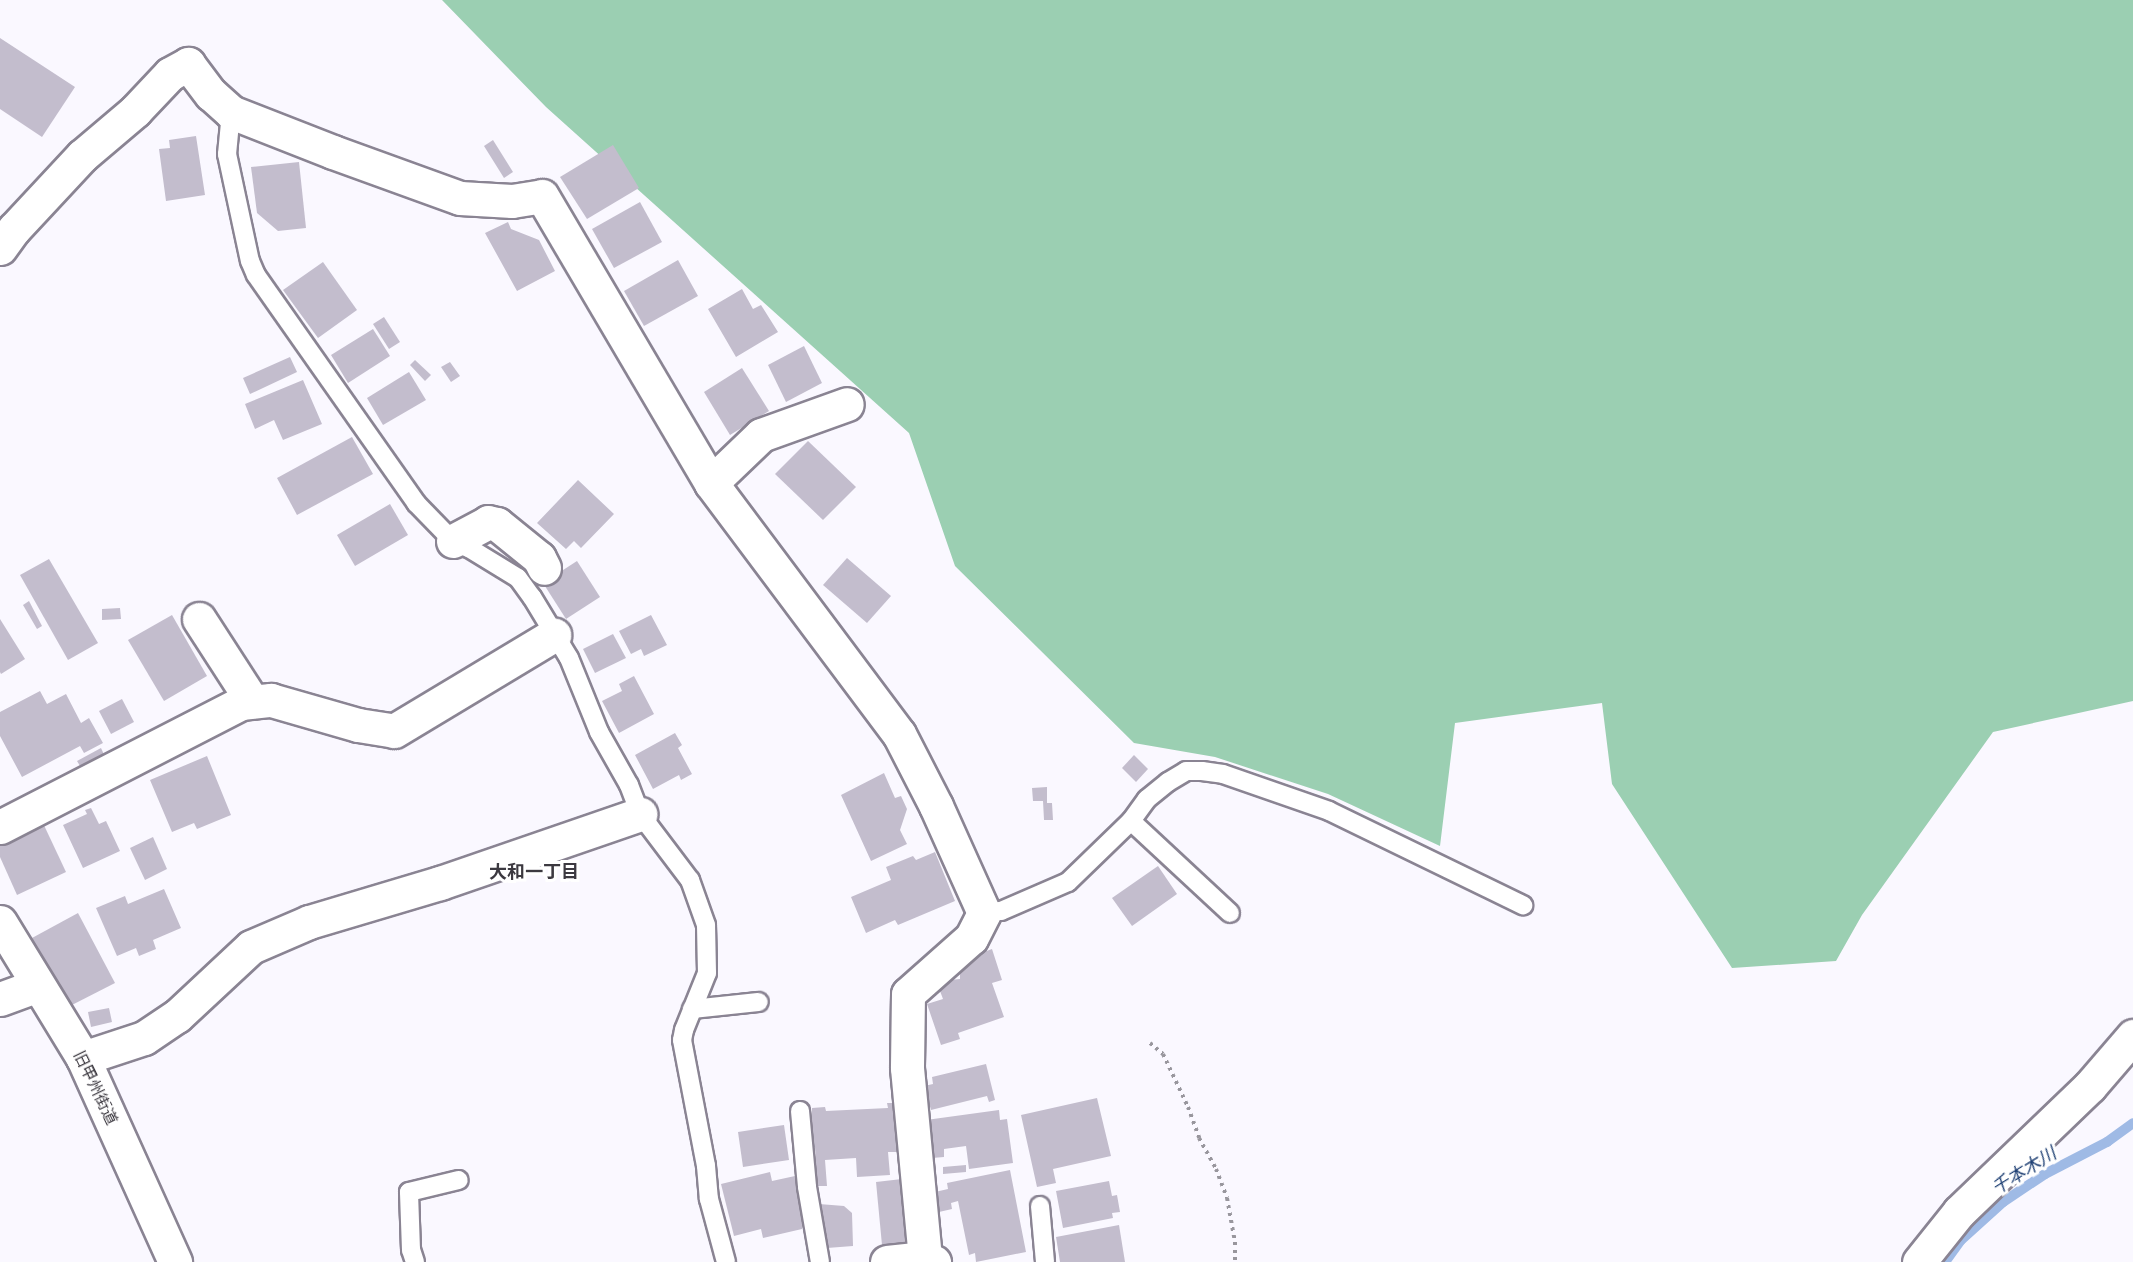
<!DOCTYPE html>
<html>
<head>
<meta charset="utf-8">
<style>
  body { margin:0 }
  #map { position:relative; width:2133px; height:1262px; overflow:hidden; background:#faf8ff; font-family:"DejaVu Sans","Noto Sans JP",sans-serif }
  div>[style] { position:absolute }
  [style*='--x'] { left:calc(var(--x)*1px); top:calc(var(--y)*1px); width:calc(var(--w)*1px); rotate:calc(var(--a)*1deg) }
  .forest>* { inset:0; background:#9bcfb2 }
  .stream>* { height:10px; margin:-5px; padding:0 5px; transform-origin:5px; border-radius:5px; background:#9fbae5 }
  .building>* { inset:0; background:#c3bdcd }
  .path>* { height:4px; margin-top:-2px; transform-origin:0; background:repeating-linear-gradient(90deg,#98969d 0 3px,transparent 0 7.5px) }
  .roads { filter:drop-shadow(2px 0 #8a8493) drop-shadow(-2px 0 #8a8493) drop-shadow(0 2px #8a8493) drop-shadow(0 -2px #8a8493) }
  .lane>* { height:18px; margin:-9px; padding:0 9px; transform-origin:9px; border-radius:9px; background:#fff }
  .street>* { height:33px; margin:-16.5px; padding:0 16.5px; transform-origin:16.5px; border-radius:16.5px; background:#fff }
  span { translate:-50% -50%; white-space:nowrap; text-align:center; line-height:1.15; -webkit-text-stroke:6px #fff; paint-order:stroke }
  .street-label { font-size:16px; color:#3c3940 }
  .neighbourhood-label { font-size:18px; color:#3c3940; font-weight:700 }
  .water-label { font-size:18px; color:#1e3f73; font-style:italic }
</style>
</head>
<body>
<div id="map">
  <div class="forest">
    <i style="clip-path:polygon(442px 0,2133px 0,2133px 701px,1993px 732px,1862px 915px,1836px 961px,1732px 968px,1612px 784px,1602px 703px,1455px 723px,1440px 846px,1328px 794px,1215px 757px,1134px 743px,955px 566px,909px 433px,546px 107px)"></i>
  </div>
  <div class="stream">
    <i style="--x:1945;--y:1262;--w:27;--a:-54"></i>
    <i style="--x:1961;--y:1240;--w:57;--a:-42.1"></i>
    <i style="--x:2003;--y:1202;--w:50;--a:-33.7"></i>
    <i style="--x:2045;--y:1174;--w:70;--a:-27.3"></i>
    <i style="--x:2107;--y:1142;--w:32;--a:-36"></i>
  </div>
  <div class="building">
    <i style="clip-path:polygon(0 38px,75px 87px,42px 137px,0 109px)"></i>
    <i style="clip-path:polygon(196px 136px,205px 195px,166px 201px,159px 149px,170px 148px,169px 140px)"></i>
    <i style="clip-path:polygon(493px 140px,513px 172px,504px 178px,484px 146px)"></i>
    <i style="clip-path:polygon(613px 145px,639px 188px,587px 219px,560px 177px)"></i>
    <i style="clip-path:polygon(299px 162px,306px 228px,278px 231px,257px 213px,251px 167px)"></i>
    <i style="clip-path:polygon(640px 202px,662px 242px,614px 268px,592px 229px)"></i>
    <i style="clip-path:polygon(508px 222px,511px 229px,539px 240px,555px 271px,517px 291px,485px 233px)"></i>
    <i style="clip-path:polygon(678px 260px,698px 296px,644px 326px,624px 291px)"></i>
    <i style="clip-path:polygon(323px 262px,357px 310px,318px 338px,283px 290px)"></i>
    <i style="clip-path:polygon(742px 289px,753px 309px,761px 305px,778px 332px,736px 357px,708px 309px)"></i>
    <i style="clip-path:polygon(384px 317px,400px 342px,389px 349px,373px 324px)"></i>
    <i style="clip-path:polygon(373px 329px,390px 356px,348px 383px,331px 355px)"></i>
    <i style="clip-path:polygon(804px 346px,822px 383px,786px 402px,768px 365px)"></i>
    <i style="clip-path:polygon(290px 357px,297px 372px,250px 394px,243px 378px)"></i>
    <i style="clip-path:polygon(415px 360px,431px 375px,425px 381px,410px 365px)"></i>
    <i style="clip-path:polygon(450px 362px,460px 376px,451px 382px,441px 367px)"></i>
    <i style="clip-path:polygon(742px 368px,769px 411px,730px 435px,704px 392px)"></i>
    <i style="clip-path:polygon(409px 372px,426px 400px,383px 425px,367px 398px)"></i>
    <i style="clip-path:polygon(303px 380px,322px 424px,283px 440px,274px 420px,255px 429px,245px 404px)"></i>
    <i style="clip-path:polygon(352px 437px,373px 474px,297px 515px,277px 478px)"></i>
    <i style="clip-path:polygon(808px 441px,856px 487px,823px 520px,775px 474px)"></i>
    <i style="clip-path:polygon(578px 480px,614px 514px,581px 548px,574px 541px,566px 549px,537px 523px)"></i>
    <i style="clip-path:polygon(390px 504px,408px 535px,355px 566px,337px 535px)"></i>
    <i style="clip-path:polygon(847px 558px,891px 596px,867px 623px,823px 585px)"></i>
    <i style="clip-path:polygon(49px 559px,98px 643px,68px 660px,20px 575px)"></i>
    <i style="clip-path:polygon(577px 561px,600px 597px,566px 619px,543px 583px)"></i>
    <i style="clip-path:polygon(29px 601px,42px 626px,37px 629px,23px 605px)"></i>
    <i style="clip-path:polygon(120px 608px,121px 619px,102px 620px,102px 609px)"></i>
    <i style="clip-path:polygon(172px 615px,207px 676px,164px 701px,128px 640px)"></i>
    <i style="clip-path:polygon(651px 615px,667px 645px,644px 656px,641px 649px,631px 654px,619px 631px)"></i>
    <i style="clip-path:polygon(0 619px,25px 659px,1px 674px,0 672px)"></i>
    <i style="clip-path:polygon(613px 634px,626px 658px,595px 673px,583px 649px)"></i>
    <i style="clip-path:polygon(634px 676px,654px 714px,619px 733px,602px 701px,622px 691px,619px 684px)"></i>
    <i style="clip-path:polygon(40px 691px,47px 704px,66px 694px,81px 723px,89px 718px,103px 743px,84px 753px,80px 746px,22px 777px,0 736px,0 712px)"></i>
    <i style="clip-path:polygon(122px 699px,134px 722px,111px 734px,99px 711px)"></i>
    <i style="clip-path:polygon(675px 733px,682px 745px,678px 748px,692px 774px,681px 780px,679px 775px,653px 789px,635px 755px)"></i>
    <i style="clip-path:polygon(101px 748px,106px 759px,83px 771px,77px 761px)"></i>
    <i style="clip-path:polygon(1134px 755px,1148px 769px,1136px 782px,1122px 768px)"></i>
    <i style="clip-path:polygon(207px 756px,231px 815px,197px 829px,194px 823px,172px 832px,150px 780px)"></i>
    <i style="clip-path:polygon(884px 773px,895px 798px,901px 796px,907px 809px,900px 830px,907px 844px,871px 861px,841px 795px)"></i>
    <i style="clip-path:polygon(1047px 787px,1047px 803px,1052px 803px,1053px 820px,1044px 820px,1043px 801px,1033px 801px,1032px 788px)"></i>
    <i style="clip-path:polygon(91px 808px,99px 824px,106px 821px,120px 851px,83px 868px,63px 825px,87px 814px,85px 810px)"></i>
    <i style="clip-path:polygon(42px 821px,66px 872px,17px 895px,0 857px,0 840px)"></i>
    <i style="clip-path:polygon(153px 837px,167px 869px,145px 880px,130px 848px)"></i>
    <i style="clip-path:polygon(935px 852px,955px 901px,898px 925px,895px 920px,866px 933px,851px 897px,891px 880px,886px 867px,913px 856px,916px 860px)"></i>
    <i style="clip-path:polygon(1158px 866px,1177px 894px,1132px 926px,1112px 898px)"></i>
    <i style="clip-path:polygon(164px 889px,181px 928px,153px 940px,156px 949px,139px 956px,136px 948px,117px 956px,96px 908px,125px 896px,128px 904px)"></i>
    <i style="clip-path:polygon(78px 913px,115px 983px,68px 1007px,32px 938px)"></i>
    <i style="clip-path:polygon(992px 949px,1002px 980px,992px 983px,1004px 1017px,958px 1033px,960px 1039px,941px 1045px,927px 1004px,943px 999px,940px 991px,950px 980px,960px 979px,960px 969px,973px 956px)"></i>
    <i style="clip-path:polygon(109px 1008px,112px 1022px,91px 1027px,88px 1012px)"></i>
    <i style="clip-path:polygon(986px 1064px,995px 1100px,989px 1102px,987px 1096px,931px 1110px,924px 1086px,933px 1084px,932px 1077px)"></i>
    <i style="clip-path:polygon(1097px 1098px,1111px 1156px,1053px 1169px,1056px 1183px,1037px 1187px,1021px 1115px)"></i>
    <i style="clip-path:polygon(887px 1103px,895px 1103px,897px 1152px,888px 1152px,890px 1175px,857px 1177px,856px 1158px,825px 1160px,827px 1186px,817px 1186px,815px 1147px,811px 1146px,812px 1108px,825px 1107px,826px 1111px,888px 1108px)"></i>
    <i style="clip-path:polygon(999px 1110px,1000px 1120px,1007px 1119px,1013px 1163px,969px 1169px,966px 1146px,944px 1149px,944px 1157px,932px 1158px,926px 1120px)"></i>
    <i style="clip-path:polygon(784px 1125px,789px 1160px,743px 1167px,738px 1132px)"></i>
    <i style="clip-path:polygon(966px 1165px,966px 1172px,943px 1174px,943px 1167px)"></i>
    <i style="clip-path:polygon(1010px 1170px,1026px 1252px,976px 1262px,975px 1253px,969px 1255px,958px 1201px,951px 1203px,952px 1209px,939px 1212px,935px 1192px,948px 1189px,947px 1183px)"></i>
    <i style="clip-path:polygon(770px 1172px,772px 1181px,795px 1176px,804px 1217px,802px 1229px,763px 1238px,761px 1229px,734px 1236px,721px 1184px)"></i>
    <i style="clip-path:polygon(902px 1179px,908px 1242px,882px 1245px,876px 1182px)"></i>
    <i style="clip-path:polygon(1109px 1181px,1112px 1196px,1117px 1195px,1120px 1212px,1112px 1213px,1113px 1218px,1063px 1228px,1056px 1191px)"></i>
    <i style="clip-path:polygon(819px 1204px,844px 1206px,852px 1213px,853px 1246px,827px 1248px)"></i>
    <i style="clip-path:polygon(1119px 1225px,1125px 1262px,1060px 1262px,1056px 1237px)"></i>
  </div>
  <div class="path">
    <i style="--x:1150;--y:1043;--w:17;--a:40"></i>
    <i style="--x:1163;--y:1054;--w:59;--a:64.7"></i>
    <i style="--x:1188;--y:1107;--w:33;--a:70"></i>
    <i style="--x:1199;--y:1138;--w:35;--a:61"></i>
    <i style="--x:1216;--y:1169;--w:31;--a:69"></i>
    <i style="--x:1227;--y:1198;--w:45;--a:79.7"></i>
    <i style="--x:1235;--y:1242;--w:20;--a:90"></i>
  </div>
  <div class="roads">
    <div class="lane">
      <i style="--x:231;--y:112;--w:42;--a:95.4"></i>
      <i style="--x:227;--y:154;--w:109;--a:77.9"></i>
      <i style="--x:250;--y:261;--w:15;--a:67"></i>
      <i style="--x:256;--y:275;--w:279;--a:54.9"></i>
      <i style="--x:416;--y:503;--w:53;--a:45.8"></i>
      <i style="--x:453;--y:541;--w:17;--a:24"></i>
      <i style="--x:469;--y:548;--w:57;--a:31.5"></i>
      <i style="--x:518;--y:578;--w:24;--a:54"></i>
      <i style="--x:532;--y:597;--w:71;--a:58.8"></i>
      <i style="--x:569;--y:658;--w:80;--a:67.9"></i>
      <i style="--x:599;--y:732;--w:61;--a:60.5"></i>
      <i style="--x:629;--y:785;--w:31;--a:69"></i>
      <i style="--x:640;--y:814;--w:83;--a:52.9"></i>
      <i style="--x:690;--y:880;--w:48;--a:70.4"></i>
      <i style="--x:706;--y:925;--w:48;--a:88.8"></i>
      <i style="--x:707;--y:973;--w:61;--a:112"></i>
      <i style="--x:684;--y:1030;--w:10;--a:101"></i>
      <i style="--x:682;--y:1040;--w:128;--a:79.2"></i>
      <i style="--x:706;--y:1166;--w:33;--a:85"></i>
      <i style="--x:709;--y:1199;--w:65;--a:74.9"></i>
      <i style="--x:1131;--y:821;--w:135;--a:42.9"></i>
      <i style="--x:984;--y:913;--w:17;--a:-7"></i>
      <i style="--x:1001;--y:911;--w:73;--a:-23.4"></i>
      <i style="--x:1068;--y:882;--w:88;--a:-44.1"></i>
      <i style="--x:1131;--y:821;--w:27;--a:-54"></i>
      <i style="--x:1147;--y:799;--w:27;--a:-39"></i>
      <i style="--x:1168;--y:782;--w:21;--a:-31"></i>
      <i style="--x:1186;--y:771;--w:16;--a:0"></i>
      <i style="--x:1202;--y:771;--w:21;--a:8"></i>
      <i style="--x:1223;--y:774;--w:112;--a:19.2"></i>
      <i style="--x:1329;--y:811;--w:216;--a:25.9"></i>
      <i style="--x:692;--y:1009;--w:67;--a:-6"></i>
      <i style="--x:800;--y:1111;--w:76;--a:84.7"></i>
      <i style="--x:807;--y:1187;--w:76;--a:80.2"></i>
      <i style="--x:1040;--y:1206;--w:56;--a:84.9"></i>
      <i style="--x:415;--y:1262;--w:13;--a:-108"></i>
      <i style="--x:411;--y:1250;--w:58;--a:-92"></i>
      <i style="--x:409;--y:1192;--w:51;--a:-13.5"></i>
    </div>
    <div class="street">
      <i style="--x:0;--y:248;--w:24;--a:-54"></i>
      <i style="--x:14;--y:229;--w:100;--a:-47"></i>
      <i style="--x:82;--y:156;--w:70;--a:-40.3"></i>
      <i style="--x:135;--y:111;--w:51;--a:-46.6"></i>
      <i style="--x:170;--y:74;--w:21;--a:-29"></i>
      <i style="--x:188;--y:64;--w:38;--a:53"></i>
      <i style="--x:211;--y:94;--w:27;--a:42"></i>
      <i style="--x:231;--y:112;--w:110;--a:21.4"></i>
      <i style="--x:333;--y:152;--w:135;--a:19.9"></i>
      <i style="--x:460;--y:198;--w:52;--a:3.3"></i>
      <i style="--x:512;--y:201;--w:30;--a:-9"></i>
      <i style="--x:542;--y:196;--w:333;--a:59.5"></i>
      <i style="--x:711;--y:483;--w:314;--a:53.2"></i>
      <i style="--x:899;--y:734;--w:81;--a:62.8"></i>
      <i style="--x:936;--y:806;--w:117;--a:65.8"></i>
      <i style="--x:984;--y:913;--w:28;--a:117"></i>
      <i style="--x:971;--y:938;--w:84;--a:138.4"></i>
      <i style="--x:908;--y:994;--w:74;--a:90.8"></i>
      <i style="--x:907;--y:1068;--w:191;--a:84.6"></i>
      <i style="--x:711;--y:483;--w:69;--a:-43.8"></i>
      <i style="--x:761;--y:435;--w:91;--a:-19.8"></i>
      <i style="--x:453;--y:541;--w:40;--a:-28"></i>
      <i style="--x:488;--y:522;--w:9;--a:13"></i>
      <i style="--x:497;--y:524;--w:54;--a:39"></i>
      <i style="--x:539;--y:558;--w:11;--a:63"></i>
      <i style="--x:199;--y:619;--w:98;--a:57.1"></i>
      <i style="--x:0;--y:827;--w:271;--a:-27.2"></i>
      <i style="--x:241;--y:703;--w:30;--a:-6"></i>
      <i style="--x:271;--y:700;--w:91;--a:16"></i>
      <i style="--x:358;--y:725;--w:36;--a:9"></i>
      <i style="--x:394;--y:731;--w:187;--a:-31"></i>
      <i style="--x:0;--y:922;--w:159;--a:58.6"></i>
      <i style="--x:83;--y:1058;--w:224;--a:65.7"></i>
      <i style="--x:0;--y:999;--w:40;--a:-20.2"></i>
      <i style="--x:83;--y:1058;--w:64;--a:-18.2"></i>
      <i style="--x:144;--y:1038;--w:40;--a:-34"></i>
      <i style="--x:177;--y:1016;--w:101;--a:-43"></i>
      <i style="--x:251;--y:947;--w:63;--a:-23.3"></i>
      <i style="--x:309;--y:922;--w:137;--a:-16.6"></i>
      <i style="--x:440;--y:883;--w:212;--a:-19"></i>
      <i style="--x:887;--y:1262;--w:38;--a:-6"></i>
      <i style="--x:925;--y:1258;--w:10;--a:24"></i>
      <i style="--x:1919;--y:1262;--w:64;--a:-51.3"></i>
      <i style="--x:1959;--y:1212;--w:182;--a:-43.9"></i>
      <i style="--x:2090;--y:1086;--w:66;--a:-49.3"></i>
    </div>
  </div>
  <div class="street-label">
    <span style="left:95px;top:1088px;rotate:64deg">旧甲州街道</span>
  </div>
  <div class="neighbourhood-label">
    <span style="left:534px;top:872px">大和一丁目</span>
  </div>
  <div class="water-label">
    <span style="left:2024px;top:1171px;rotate:-32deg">千本木川</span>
  </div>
</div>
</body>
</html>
